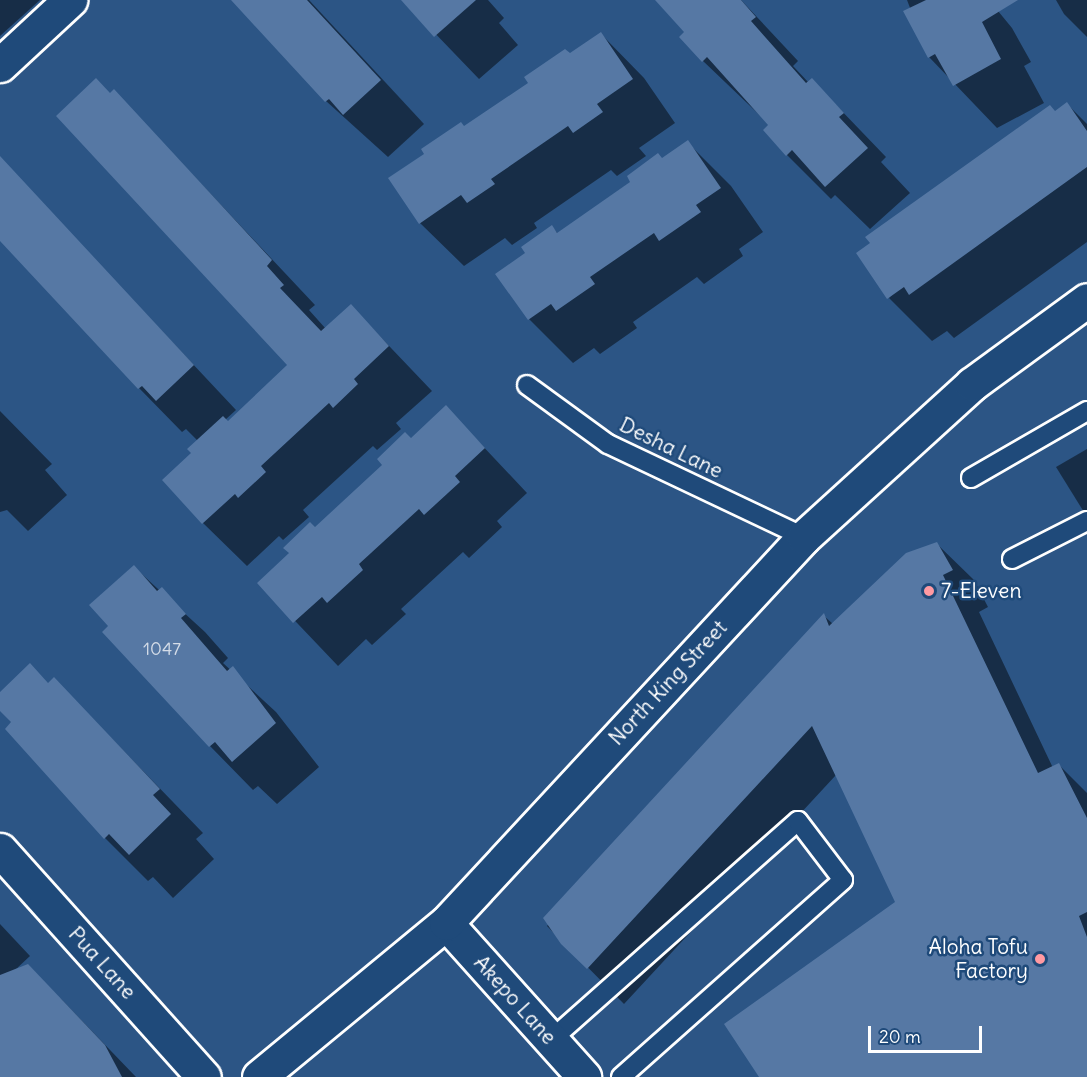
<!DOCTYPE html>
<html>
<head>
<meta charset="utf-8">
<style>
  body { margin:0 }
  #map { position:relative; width:1087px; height:1077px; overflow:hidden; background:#2c5585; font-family:Delius,sans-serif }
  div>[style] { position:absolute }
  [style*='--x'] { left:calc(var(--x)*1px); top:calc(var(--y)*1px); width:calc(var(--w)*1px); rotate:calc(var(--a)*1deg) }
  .shadow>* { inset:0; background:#0007 }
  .building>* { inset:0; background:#5678a4 }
  .roads { filter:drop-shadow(2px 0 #fff) drop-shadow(-2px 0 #fff) drop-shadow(0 2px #fff) drop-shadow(0 -2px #fff) }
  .lane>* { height:18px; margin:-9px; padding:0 9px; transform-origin:9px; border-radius:9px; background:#1f4a7a }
  .street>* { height:33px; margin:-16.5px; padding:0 16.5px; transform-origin:16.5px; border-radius:16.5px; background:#1f4a7a }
  .secondary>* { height:33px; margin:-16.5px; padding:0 16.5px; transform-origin:16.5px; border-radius:16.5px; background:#1f4a7a }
  .primary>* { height:33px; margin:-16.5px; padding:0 16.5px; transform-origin:16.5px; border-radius:16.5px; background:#1f4a7a }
  .dots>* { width:16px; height:16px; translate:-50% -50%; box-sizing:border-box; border:3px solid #1f4a7a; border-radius:50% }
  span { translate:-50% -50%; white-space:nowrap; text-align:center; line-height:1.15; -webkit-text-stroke:5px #1f4a7a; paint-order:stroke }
  .number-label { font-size:18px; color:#d5dde8 }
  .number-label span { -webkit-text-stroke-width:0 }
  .street-label { font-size:21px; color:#fff }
  .poi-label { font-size:21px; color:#fff }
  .left { translate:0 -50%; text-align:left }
  .right { translate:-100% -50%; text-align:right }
  .scale { position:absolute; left:868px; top:1026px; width:114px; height:27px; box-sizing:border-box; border:3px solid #fff; border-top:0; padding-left:8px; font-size:18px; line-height:21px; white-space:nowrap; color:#fff; -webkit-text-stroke:4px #1f4a7a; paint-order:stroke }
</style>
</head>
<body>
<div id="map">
  <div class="shadow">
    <i style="clip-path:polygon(0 0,40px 0,0 36px)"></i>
    <i style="clip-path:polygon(233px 0,309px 0,424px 124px,388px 157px,326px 101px)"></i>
    <i style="clip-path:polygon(403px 0,488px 0,504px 18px,499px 23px,518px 45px,479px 79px)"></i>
    <i style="clip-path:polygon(657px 0,741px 0,798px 61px,793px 66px,809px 83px,812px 80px,886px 157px,881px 162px,910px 193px,870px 229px,835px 195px,831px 199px,787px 155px,765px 130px,770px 125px,703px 61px,682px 37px,687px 32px)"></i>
    <i style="clip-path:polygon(907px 0,989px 0,1012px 28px,1031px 62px,1024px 66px,1044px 103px,997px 128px,929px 57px)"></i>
    <i style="clip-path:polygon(1056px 0,1087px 0,1087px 37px,1064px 14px)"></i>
    <i style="clip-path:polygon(601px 34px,644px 78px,675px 123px,639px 148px,646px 156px,617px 176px,611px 170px,534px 223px,537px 228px,512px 245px,505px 238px,464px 266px,420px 223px,465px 128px)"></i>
    <i style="clip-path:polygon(114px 91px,315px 305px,309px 310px,326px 329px,351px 306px,432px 391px,396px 423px,401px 429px,377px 450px,373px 446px,303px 510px,309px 517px,283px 540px,279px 536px,247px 566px,203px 523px,193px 453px,198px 441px,186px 429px,182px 432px,139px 388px,0 239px,0 170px,6px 165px,236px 410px,225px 420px,228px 422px,289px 365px,110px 94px)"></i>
    <i style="clip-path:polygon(1067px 104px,1087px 124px,1087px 242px,954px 338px,947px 331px,932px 341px,889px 298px,1055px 112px)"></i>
    <i style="clip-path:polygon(687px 142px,731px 186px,763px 232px,739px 249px,743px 256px,704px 284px,697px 277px,633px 322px,637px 328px,600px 354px,594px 348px,573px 363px,529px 319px,527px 254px,552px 227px,558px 234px)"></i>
    <i style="clip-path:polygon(446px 407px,527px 493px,497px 521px,502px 527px,469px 558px,463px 552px,401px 609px,406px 614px,372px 645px,366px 639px,338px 666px,259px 583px)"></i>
    <i style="clip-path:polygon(0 411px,52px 464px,45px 470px,67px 495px,28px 531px,7px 510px,0 512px)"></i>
    <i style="clip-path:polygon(1087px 449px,1087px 517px,1056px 467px)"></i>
    <i style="clip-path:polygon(937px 544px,974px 580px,988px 607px,979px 612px,1053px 768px,1059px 765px,1087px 793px,1087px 1077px,762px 1077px,897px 903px,836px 775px,624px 1004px,547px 926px,824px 616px,833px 624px)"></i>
    <i style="clip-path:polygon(134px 567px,205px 632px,228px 658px,223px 663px,276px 712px,319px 767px,277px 804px,258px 786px,253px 790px,210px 746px,110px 626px)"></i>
    <i style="clip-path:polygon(54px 679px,203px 833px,196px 839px,214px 859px,173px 898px,153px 877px,148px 881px,105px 838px,0 708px,0 694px,49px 684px)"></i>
    <i style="clip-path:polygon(0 924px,30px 956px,14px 971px,61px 999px,136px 1077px,0 1077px)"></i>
  </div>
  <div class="building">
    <i style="clip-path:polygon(231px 0,307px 0,381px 80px,343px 115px,329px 99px,325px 102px)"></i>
    <i style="clip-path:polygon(401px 0,476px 0,434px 37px)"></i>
    <i style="clip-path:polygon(655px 0,741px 0,756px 17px,751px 21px,806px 83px,812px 78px,844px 113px,839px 117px,868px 148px,825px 187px,792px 150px,786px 156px,763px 130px,768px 125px,707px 57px,702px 62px,679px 37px,684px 32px)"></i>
    <i style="clip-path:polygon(926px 0,1018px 0,982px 22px,1001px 59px,953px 86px,935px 54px,928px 58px,903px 11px)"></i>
    <i style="clip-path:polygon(601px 32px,633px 79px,597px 104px,603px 112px,573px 133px,568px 126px,491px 179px,495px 184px,467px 203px,461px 195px,419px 224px,388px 178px,424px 154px,421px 149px,461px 122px,464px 126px,528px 83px,524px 77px,565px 49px,570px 53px)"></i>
    <i style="clip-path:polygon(96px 78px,110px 93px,114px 89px,272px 260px,267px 266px,284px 285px,280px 288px,321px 331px,351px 304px,389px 346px,354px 379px,358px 384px,333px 408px,329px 403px,261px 466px,266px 472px,238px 498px,235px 494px,202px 524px,162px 480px,191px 453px,187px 449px,223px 416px,228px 421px,287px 365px,56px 116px)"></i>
    <i style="clip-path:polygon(1067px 102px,1087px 131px,1087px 167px,909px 295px,904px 287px,887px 299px,856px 253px,870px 243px,865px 237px,1050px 105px,1055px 111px)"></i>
    <i style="clip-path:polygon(688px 140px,721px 188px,696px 205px,701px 212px,659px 241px,654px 233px,590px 277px,595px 284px,556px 311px,551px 304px,528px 320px,495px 274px,525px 253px,521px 247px,552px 225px,557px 233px,630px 182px,627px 176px,658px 153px,662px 158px)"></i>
    <i style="clip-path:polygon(0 156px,194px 365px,156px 401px,142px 386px,138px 389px,0 241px)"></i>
    <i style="clip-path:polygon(446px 405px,485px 448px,455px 476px,460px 482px,424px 515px,419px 509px,359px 564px,363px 570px,327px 603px,322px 597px,293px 623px,257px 583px,289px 553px,283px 548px,310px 522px,315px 527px,382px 465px,377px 459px,405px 432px,411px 438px)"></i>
    <i style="clip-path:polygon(937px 542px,953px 570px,943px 575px,1038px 773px,1059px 763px,1087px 818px,1087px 912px,1079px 916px,1087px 937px,1087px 1077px,759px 1077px,724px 1024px,895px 902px,812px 726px,587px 969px,561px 944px,543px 918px,824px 613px,829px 626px,906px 553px)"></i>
    <i style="clip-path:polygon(134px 565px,157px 591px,162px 587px,186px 614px,181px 618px,227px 671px,233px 666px,276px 723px,232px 762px,215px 742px,209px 747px,102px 632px,108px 626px,89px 605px)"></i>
    <i style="clip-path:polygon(30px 663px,48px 683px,54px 677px,160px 789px,153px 795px,171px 814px,129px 855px,109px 834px,104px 839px,5px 729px,11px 722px,0 711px,0 692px)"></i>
    <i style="clip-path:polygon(28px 964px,105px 1045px,122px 1077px,0 1077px,0 975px)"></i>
  </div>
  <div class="roads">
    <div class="lane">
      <i style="--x:527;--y:385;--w:100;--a:36.1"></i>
      <i style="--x:608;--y:444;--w:217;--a:25.4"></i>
      <i style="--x:971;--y:478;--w:134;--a:-30"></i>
      <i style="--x:1012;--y:559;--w:84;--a:-26.9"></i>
      <i style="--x:551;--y:1040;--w:330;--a:-41.6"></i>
      <i style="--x:798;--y:821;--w:74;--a:52.7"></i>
      <i style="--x:843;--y:880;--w:297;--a:138.4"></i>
    </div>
    <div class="street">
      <i style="--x:0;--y:65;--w:96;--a:-42.9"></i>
      <i style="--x:446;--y:923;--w:207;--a:48.1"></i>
    </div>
    <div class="secondary">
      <i style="--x:0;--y:850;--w:305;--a:48.1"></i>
    </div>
    <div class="primary">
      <i style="--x:259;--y:1077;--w:242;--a:-39.5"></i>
      <i style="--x:446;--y:923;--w:526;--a:-47.16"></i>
      <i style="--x:804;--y:537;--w:227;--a:-42.3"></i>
      <i style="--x:972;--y:384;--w:142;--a:-36.1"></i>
    </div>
  </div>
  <div class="dots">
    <i style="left:929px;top:591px;background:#ff9aa2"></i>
    <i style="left:1040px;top:959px;background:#ff9aa2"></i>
  </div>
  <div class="number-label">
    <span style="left:162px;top:649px">1047</span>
  </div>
  <div class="street-label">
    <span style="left:671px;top:448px;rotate:26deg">Desha Lane</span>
    <span style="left:668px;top:683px;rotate:-47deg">North King Street</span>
    <span style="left:102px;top:963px;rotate:48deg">Pua Lane</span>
    <span style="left:515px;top:1000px;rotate:48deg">Akepo Lane</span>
  </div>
  <div class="poi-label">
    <span class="left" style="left:941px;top:591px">7-Eleven</span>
    <span class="right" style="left:1028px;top:959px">Aloha Tofu<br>Factory</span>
  </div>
  <div class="scale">20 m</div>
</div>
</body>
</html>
